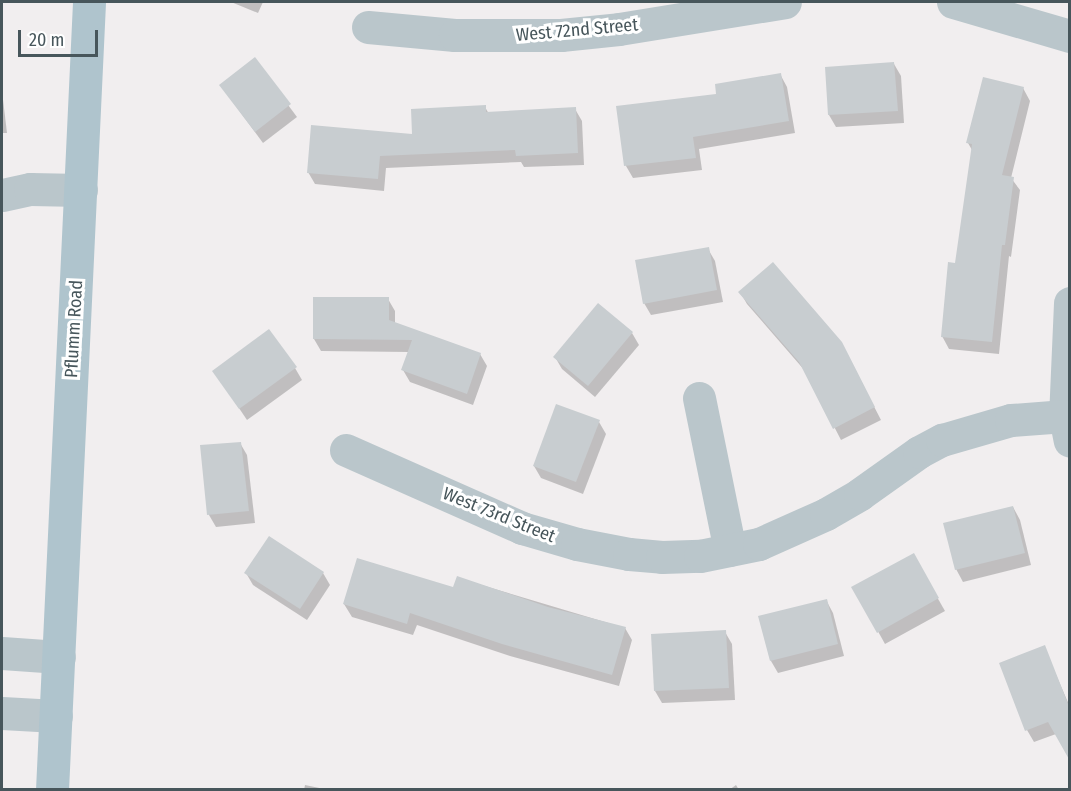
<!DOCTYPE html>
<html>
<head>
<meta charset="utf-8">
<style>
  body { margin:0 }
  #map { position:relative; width:1071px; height:791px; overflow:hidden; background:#f1eeef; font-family:"Fira Sans Condensed",sans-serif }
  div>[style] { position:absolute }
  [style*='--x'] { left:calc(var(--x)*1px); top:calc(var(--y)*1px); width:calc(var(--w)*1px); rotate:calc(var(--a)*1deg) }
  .shadow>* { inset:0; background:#0003 }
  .building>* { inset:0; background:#c8cdd0 }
  .minor>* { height:33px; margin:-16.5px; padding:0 16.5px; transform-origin:16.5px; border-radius:16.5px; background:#bac6cb }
  .major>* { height:33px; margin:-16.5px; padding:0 16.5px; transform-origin:16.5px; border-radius:16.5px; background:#afc4cd }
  span { translate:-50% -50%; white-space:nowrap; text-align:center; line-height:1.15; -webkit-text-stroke:6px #fff; paint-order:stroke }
  .street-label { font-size:18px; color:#47565b }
  .frame { position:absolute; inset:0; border:3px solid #47565b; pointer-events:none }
  .scale { position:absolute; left:18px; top:30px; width:80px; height:27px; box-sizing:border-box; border:3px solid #47565b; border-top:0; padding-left:8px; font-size:18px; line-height:21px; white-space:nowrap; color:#47565b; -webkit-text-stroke:4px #fff; paint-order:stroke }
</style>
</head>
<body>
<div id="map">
  <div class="shadow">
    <i style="clip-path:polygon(231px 2px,263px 2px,258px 13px)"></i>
    <i style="clip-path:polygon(254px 59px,297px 117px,263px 143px,221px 86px)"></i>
    <i style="clip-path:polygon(894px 64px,901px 76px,904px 123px,836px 127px,829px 115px,826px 68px)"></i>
    <i style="clip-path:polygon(780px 74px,787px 87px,795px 133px,699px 149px,702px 170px,633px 178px,626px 166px,618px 107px,718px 95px)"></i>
    <i style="clip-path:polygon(1023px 88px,1030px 101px,1011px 178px,1020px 190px,1011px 257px,1009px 256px,999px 354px,949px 349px,942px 336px,956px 265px,972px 150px,968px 143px)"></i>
    <i style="clip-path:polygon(2px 91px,7px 133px,2px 133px)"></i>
    <i style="clip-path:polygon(485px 107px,489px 114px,575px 109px,582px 121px,584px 165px,524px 167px,521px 162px,386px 168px,384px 191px,315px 184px,308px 172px)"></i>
    <i style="clip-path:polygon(708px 249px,715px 261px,723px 302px,651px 315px,644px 303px)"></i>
    <i style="clip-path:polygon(740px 292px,848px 356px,881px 420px,841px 440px,806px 372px,747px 304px)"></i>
    <i style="clip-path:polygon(388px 299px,395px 311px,395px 324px,480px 354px,487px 366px,473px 405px,410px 382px,403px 370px,409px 352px,321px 351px,314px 339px)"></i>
    <i style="clip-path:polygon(632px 333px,639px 345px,595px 397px,562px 369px,555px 357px)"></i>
    <i style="clip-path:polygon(295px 368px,302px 380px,247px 420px,214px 371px)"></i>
    <i style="clip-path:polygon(599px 422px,606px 434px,583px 494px,541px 478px,534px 466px)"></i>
    <i style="clip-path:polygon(240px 443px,247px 455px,255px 523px,216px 527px,209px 515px,201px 447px)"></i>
    <i style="clip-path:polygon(1013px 507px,1020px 520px,1031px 565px,963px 582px,956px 569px)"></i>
    <i style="clip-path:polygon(913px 555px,945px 611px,885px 644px,854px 588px)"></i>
    <i style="clip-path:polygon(246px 573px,323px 573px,330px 585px,307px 620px,253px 585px)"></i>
    <i style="clip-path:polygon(458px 578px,625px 628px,632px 640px,619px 686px,510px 656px,417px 625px,413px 635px,352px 617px,344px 604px,454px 589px)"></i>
    <i style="clip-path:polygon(826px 600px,833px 613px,844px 656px,778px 673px,771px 661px,760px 617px)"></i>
    <i style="clip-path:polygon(725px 632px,732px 644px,735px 700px,662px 703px,655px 691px)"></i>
    <i style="clip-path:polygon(1044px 647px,1070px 707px,1070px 758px,1056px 734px,1034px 742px,1027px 730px)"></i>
    <i style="clip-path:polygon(305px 785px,329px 790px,304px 790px)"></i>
    <i style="clip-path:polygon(736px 785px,739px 790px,729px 790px)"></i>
  </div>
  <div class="building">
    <i style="clip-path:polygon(255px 57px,291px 104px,255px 132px,219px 85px)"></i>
    <i style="clip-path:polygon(894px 62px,898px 111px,828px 115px,825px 67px)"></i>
    <i style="clip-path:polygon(781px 73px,789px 121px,693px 137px,696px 158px,624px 166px,616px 106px,716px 94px,715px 84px)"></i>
    <i style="clip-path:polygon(983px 77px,1024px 87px,1002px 175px,1014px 177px,1005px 245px,1002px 245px,992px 342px,941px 337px,948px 262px,955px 263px,972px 144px,966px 143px)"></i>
    <i style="clip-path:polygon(486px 105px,486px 112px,576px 107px,578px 153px,516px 156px,515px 150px,380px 156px,378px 179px,307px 173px,311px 125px,412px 134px,411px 109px)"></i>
    <i style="clip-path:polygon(709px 247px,717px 290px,643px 304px,635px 260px)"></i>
    <i style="clip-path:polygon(773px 262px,842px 342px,875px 407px,833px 429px,799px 362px,738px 292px)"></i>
    <i style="clip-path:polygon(313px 297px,389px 297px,389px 320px,481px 353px,467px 394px,401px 370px,412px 340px,313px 339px)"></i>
    <i style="clip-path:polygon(598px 303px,633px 332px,588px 386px,553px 357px)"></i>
    <i style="clip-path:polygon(269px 329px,297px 367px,239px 409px,212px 371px)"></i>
    <i style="clip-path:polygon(556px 404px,600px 420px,576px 482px,533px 466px)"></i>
    <i style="clip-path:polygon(241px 442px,249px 511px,207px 515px,200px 445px)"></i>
    <i style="clip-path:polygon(1013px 506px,1025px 553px,955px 570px,943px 523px)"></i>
    <i style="clip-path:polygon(269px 536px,324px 572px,300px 609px,244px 573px)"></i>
    <i style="clip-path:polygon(914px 553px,939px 598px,877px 633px,851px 587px)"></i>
    <i style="clip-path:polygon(357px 558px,453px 587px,457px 576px,548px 607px,626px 627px,612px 675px,502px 644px,410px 613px,407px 624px,343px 604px)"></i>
    <i style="clip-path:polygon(827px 599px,838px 644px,770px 661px,758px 616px)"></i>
    <i style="clip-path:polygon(726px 630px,729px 688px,654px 691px,651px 634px)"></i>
    <i style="clip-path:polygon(1045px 645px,1070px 709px,1070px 761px,1048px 722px,1025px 731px,999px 663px)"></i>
  </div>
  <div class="minor">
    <i style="--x:953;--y:2;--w:122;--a:16.2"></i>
    <i style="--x:368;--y:27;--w:87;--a:5.3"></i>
    <i style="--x:455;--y:35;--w:106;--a:0"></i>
    <i style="--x:561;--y:35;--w:58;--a:-5.9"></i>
    <i style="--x:619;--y:29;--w:168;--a:-9.2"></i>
    <i style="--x:2;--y:195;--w:29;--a:-12"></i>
    <i style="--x:30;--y:189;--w:51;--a:1.1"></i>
    <i style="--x:1070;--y:303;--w:113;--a:92.5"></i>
    <i style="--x:1065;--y:416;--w:25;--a:79"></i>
    <i style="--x:699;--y:398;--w:155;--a:78.5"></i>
    <i style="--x:346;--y:450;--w:193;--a:23.9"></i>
    <i style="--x:522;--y:528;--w:57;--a:16.2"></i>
    <i style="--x:577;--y:544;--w:53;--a:10.9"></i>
    <i style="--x:629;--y:554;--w:33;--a:5"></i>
    <i style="--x:662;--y:557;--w:38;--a:-2"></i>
    <i style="--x:700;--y:556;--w:60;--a:-11.5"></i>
    <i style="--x:759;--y:544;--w:73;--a:-24.1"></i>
    <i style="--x:826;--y:514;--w:39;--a:-30"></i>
    <i style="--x:860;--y:494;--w:72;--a:-35.4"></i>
    <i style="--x:919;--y:452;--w:26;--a:-28"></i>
    <i style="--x:942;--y:440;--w:72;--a:-16.2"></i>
    <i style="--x:1011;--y:420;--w:54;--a:-4.2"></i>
    <i style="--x:2;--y:653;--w:57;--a:4"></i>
    <i style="--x:2;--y:713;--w:54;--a:3.2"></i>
  </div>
  <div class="major">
    <i style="--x:52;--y:790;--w:789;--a:-87.31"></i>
  </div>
  <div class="street-label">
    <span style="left:577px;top:30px;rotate:-5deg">West 72nd Street</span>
    <span style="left:74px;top:329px;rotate:-87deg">Pflumm Road</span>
    <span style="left:499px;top:515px;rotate:22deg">West 73rd Street</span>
  </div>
  <div class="frame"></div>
  <div class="scale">20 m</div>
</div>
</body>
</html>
